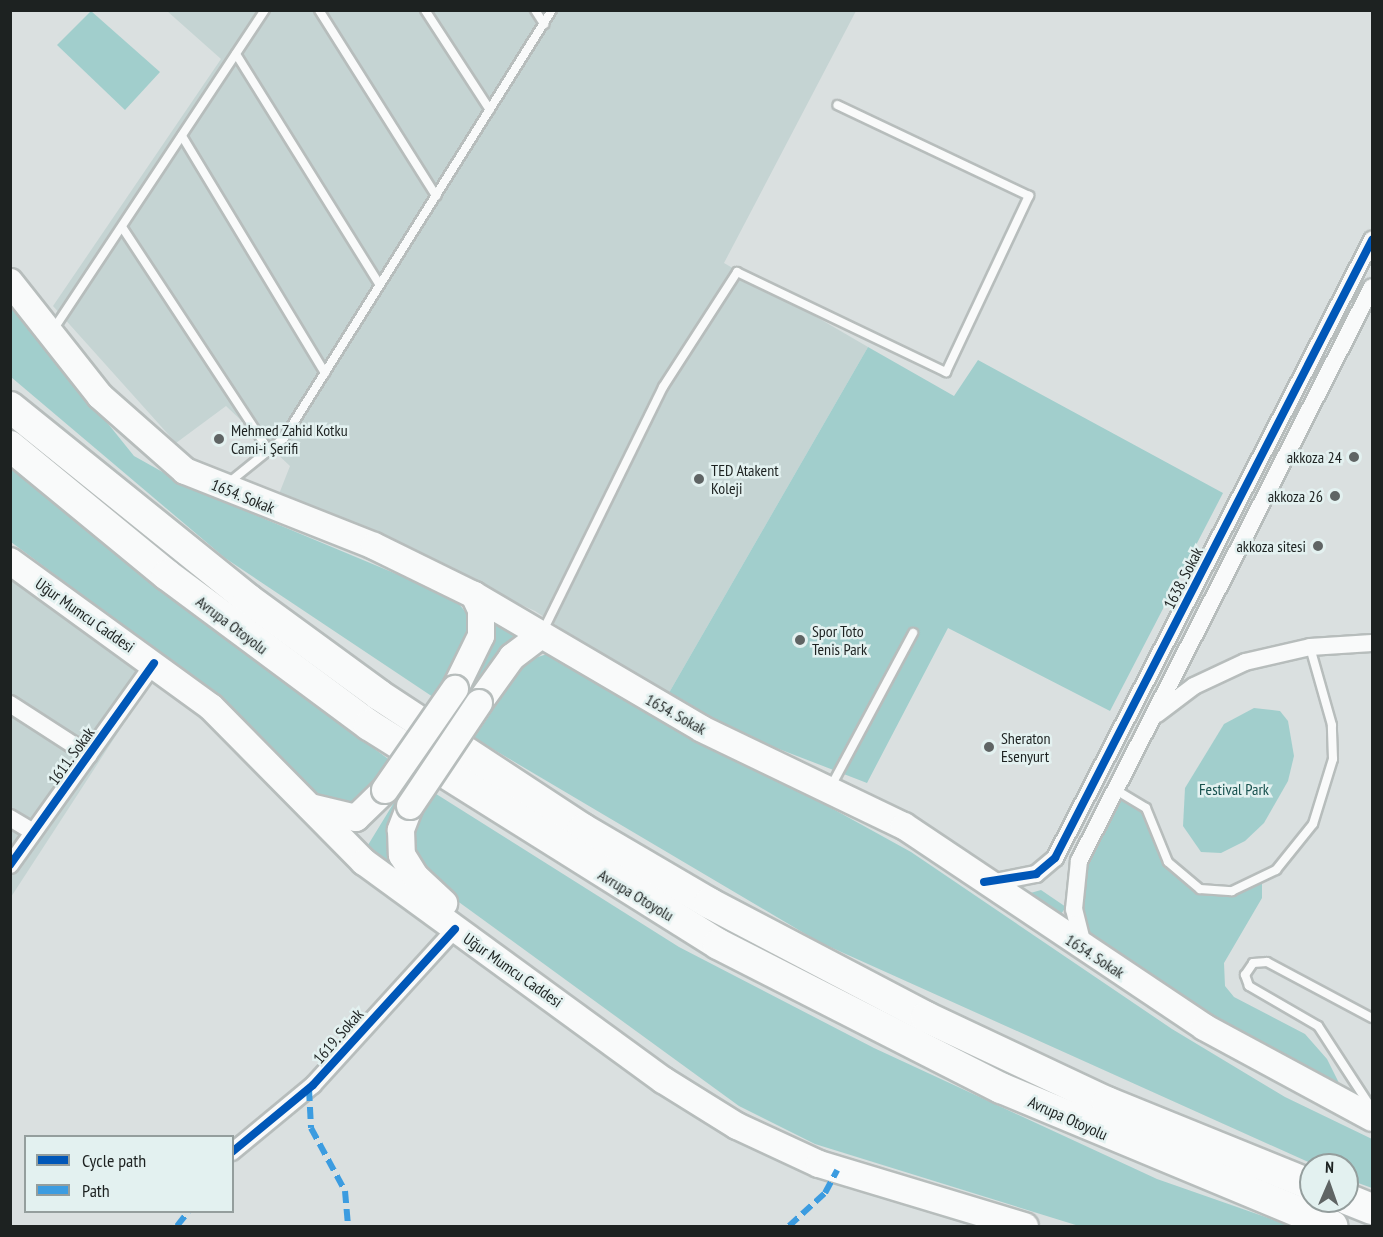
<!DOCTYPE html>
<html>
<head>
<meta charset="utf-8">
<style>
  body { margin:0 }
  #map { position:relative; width:1383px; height:1237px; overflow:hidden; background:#dae0e0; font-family:"PT Sans Narrow",sans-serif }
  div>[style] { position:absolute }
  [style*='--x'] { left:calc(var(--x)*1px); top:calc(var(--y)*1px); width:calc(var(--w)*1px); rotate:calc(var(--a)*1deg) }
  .built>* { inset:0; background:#c5d4d3 }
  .green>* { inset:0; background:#a1cecc }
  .roads { filter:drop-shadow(2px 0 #b7bdbc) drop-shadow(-2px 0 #b7bdbc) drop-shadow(0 2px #b7bdbc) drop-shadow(0 -2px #b7bdbc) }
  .lane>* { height:8px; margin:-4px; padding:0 4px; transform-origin:4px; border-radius:4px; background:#f9fafa }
  .street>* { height:16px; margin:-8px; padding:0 8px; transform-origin:8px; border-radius:8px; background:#f9fafa }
  .primary>* { height:26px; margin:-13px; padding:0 13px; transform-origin:13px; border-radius:13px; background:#f9fafa }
  .highway>* { height:30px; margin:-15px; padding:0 15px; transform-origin:15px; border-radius:15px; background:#f9fafa }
  .bridges { filter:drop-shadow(2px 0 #b7bdbc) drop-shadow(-2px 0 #b7bdbc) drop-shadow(0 2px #b7bdbc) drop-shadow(0 -2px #b7bdbc) }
  .primary-bridge>* { height:26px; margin:-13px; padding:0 13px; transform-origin:13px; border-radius:13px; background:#f9fafa }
  .quiet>* { height:6px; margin-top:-3px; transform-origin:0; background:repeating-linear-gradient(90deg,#3c9ce0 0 12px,transparent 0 18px) }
  .cycleway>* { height:8px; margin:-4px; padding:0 4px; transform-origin:4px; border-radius:4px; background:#0057b8 }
  .dots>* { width:16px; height:16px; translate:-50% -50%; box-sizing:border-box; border:3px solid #e3f1f0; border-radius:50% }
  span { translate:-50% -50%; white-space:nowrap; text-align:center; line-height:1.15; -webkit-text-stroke:5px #e3f1f0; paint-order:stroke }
  .poi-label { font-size:16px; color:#1d2221 }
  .left { translate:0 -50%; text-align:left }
  .right { translate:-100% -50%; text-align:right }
  .street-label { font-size:16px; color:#1d2221 }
  .park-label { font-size:16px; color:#17514e }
  .frame { position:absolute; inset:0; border:12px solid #1d2221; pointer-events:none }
  .legend { position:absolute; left:24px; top:1135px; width:210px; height:78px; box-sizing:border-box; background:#e3f1f0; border:2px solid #949e9d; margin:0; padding:8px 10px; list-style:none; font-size:18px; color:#1d2221 }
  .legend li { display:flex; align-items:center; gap:12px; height:30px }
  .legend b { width:30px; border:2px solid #949e9d }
  .north { position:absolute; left:1299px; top:1153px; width:60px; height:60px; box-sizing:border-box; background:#e3f1f0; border:2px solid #949e9d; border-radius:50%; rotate:2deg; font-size:16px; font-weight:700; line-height:24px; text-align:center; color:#1d2221 }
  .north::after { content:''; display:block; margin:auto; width:21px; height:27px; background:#5f6464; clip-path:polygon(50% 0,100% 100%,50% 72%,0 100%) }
</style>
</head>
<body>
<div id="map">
  <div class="built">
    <i style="clip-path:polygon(167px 11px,856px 11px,724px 263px,868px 347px,666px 698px,535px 611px,279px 494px,290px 466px,226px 406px,176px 443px,53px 306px,221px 59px)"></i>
    <i style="clip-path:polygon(11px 575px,154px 677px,11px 897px)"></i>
  </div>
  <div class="green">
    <i style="clip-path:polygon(91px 11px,160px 72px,125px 110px,57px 45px)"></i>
    <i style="clip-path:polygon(10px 302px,134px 456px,193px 489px,454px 598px,468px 615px,466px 643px,433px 697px,225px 558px,11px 377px)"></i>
    <i style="clip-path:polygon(868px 347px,954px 396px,978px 360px,1223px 493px,1110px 711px,948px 628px,867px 783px,717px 725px,666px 698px)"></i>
    <i style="clip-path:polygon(10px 463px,201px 621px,391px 761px,373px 797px,351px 812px,323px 801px,210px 690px,11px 542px)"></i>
    <i style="clip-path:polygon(494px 617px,520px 633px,468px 707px,461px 701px,488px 657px)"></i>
    <i style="clip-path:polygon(550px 653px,911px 852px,1172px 1029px,1285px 1097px,1372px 1139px,1372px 1188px,1347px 1179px,1347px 1165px,1315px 1165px,819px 942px,474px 738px,526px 661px)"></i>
    <i style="clip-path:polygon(1254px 708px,1280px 711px,1288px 721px,1294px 756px,1288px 781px,1264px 823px,1245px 841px,1221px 853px,1201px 852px,1183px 826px,1185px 788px,1224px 724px)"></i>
    <i style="clip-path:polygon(1116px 790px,1141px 804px,1181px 877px,1218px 893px,1262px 879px,1262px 898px,1224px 963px,1225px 986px,1234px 997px,1305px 1034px,1327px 1059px,1343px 1091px,1309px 1078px,1078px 932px,1073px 897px)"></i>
    <i style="clip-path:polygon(433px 792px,679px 947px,874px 1048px,1157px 1179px,1291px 1226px,1079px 1226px,815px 1144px,739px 1106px,445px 892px,418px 866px,408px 830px)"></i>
    <i style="clip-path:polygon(398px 796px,404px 801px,386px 841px,400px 879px,368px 845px)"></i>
    <i style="clip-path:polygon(1041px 890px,1066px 907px,1059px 917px,1027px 894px)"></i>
  </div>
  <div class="roads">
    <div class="lane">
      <i style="--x:319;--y:10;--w:220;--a:57.8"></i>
      <i style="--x:425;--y:10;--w:119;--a:57"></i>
      <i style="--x:535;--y:10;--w:17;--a:57"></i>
      <i style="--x:236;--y:54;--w:272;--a:58.1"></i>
      <i style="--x:182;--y:136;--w:277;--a:58.9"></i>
      <i style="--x:122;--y:227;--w:269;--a:56.7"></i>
      <i style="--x:53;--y:330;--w:384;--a:-56.5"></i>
      <i style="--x:227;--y:484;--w:73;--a:-38.9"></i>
      <i style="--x:284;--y:438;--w:505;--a:-57.95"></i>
      <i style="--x:542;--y:633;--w:274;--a:-63.8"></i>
      <i style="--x:663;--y:387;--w:137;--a:-57.2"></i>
      <i style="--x:737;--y:272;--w:232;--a:25.6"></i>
      <i style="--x:946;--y:372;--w:195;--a:-64.8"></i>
      <i style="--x:1029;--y:196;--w:212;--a:-154.6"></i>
      <i style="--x:830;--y:788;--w:176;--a:-61.8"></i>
      <i style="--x:1116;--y:790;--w:35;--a:31"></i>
      <i style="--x:1146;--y:808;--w:58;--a:67.8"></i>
      <i style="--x:1168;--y:862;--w:42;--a:40.2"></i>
      <i style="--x:1200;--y:889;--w:32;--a:4"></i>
      <i style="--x:1232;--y:891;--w:49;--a:-25.5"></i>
      <i style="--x:1276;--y:870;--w:59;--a:-51.2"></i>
      <i style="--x:1313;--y:824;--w:68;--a:-72.9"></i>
      <i style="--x:1333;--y:759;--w:34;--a:-92"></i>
      <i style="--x:1332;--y:725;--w:81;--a:-105.8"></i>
      <i style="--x:1372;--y:1109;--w:99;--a:-123"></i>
      <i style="--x:1318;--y:1026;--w:80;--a:-149.9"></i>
      <i style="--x:1249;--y:986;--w:12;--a:-110"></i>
      <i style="--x:1245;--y:975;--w:14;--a:-56"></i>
      <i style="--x:1253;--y:963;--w:14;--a:-4"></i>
      <i style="--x:1267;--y:962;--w:119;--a:28.1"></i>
    </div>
    <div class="street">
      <i style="--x:10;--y:704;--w:94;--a:32.8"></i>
      <i style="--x:1157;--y:714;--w:46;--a:-37.1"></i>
      <i style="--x:1194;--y:686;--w:56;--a:-25.2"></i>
      <i style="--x:1245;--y:662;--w:67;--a:-13"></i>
      <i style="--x:1310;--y:647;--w:62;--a:-3.7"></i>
      <i style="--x:10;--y:818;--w:27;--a:31"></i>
      <i style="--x:10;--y:865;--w:248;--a:-54.5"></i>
      <i style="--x:990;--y:883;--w:47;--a:-11.1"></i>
      <i style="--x:1036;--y:874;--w:25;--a:-40"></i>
      <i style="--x:1055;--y:858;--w:695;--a:-62.84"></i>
      <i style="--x:1084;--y:949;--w:41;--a:-104"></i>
      <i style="--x:1074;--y:909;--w:48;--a:-84.1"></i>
      <i style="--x:1079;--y:861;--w:644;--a:-62.96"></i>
      <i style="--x:232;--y:1152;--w:105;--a:-39.6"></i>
      <i style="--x:313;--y:1085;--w:211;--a:-47.7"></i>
    </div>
    <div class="primary">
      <i style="--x:10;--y:282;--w:145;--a:51.7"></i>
      <i style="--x:100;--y:396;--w:113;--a:41.4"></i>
      <i style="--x:185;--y:471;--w:203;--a:21.6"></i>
      <i style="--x:374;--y:546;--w:111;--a:26.1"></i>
      <i style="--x:474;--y:595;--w:264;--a:30.4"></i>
      <i style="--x:702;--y:729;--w:224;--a:25.7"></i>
      <i style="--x:904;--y:826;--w:361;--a:33.8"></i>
      <i style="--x:1204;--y:1027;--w:191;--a:28.4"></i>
      <i style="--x:10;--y:561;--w:248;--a:36"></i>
      <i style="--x:211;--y:707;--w:218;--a:45.4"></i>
      <i style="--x:364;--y:862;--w:370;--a:36.1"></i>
      <i style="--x:663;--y:1080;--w:87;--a:31.9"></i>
      <i style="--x:737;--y:1126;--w:90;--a:24.9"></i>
      <i style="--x:819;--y:1164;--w:215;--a:16.8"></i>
      <i style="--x:455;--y:689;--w:59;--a:-63.9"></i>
      <i style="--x:481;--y:636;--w:26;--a:-90"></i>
      <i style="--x:481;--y:610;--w:17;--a:-115"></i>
      <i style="--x:479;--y:703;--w:57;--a:-54.3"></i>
      <i style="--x:512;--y:657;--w:35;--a:-37"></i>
      <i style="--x:410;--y:806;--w:26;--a:111"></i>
      <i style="--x:401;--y:830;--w:25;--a:88"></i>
      <i style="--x:402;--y:855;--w:25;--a:58"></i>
      <i style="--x:415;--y:876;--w:40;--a:43"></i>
      <i style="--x:314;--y:808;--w:43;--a:13.4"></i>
      <i style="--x:356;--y:818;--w:40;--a:-44"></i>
    </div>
    <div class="highway">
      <i style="--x:10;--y:407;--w:306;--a:38.9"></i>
      <i style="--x:248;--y:599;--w:162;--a:36.2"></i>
      <i style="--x:379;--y:695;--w:244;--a:33.3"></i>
      <i style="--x:583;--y:829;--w:146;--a:30.4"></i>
      <i style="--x:709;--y:903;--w:245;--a:27.7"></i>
      <i style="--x:926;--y:1017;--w:200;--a:25.2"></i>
      <i style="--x:1107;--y:1102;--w:220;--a:22.1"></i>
      <i style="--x:10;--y:446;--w:203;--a:39.4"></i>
      <i style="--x:167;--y:575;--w:252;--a:36.6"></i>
      <i style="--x:369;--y:725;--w:412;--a:32.1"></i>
      <i style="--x:718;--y:944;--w:318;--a:27"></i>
      <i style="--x:1001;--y:1088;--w:359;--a:22.6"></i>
      <i style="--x:1347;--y:1199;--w:27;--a:22"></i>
    </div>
  </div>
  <div class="bridges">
    <div class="primary-bridge">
      <i style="--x:385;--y:790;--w:123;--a:-55.3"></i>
      <i style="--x:410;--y:806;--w:124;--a:-56.2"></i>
    </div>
  </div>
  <div class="quiet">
    <i style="--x:309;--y:1089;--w:39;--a:87"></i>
    <i style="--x:311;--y:1128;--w:72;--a:61.6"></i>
    <i style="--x:345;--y:1191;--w:35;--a:85"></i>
    <i style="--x:177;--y:1226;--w:18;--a:-52"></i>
    <i style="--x:789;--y:1226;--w:49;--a:-42.5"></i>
    <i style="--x:825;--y:1193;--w:26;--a:-62"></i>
  </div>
  <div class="cycleway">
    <i style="--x:10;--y:865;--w:248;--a:-54.5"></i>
    <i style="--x:984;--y:882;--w:53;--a:-8.7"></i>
    <i style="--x:1036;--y:874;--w:25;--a:-40"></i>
    <i style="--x:1055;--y:858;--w:695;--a:-62.84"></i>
    <i style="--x:232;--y:1152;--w:105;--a:-39.6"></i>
    <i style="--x:313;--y:1085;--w:211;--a:-47.7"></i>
  </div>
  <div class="dots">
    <i style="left:219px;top:439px;background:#5f6464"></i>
    <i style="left:1354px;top:457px;background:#5f6464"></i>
    <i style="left:699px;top:479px;background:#5f6464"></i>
    <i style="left:1335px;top:496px;background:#5f6464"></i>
    <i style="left:1318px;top:546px;background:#5f6464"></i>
    <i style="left:800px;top:640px;background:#5f6464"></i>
    <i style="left:989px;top:747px;background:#5f6464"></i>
  </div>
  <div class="poi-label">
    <span class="left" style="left:231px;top:439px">Mehmed Zahid Kotku<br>Cami-i Şerifi</span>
    <span class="right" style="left:1342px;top:457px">akkoza 24</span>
    <span class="left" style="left:711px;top:479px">TED Atakent<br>Koleji</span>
    <span class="right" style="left:1323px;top:496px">akkoza 26</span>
    <span class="right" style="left:1306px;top:546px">akkoza sitesi</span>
    <span class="left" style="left:812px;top:640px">Spor Toto<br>Tenis Park</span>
    <span class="left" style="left:1001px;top:747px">Sheraton<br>Esenyurt</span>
  </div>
  <div class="street-label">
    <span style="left:243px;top:496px;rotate:22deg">1654. Sokak</span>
    <span style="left:1183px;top:578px;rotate:-63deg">1638. Sokak</span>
    <span style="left:85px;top:615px;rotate:35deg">Uğur Mumcu Caddesi</span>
    <span style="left:232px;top:625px;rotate:37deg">Avrupa Otoyolu</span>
    <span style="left:676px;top:714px;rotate:29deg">1654. Sokak</span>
    <span style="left:71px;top:756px;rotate:-54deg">1611. Sokak</span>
    <span style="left:636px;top:895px;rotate:31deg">Avrupa Otoyolu</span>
    <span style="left:1095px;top:956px;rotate:33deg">1654. Sokak</span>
    <span style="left:513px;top:970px;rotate:35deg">Uğur Mumcu Caddesi</span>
    <span style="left:338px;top:1036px;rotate:-49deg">1619. Sokak</span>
    <span style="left:1068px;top:1118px;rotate:24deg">Avrupa Otoyolu</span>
  </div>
  <div class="park-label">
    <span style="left:1234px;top:789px">Festival Park</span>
  </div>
  <div class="frame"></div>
  <ul class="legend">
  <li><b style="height:8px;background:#0057b8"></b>Cycle path</li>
  <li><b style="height:8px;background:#3c9ce0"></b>Path</li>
  </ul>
  <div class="north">N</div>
</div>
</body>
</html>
